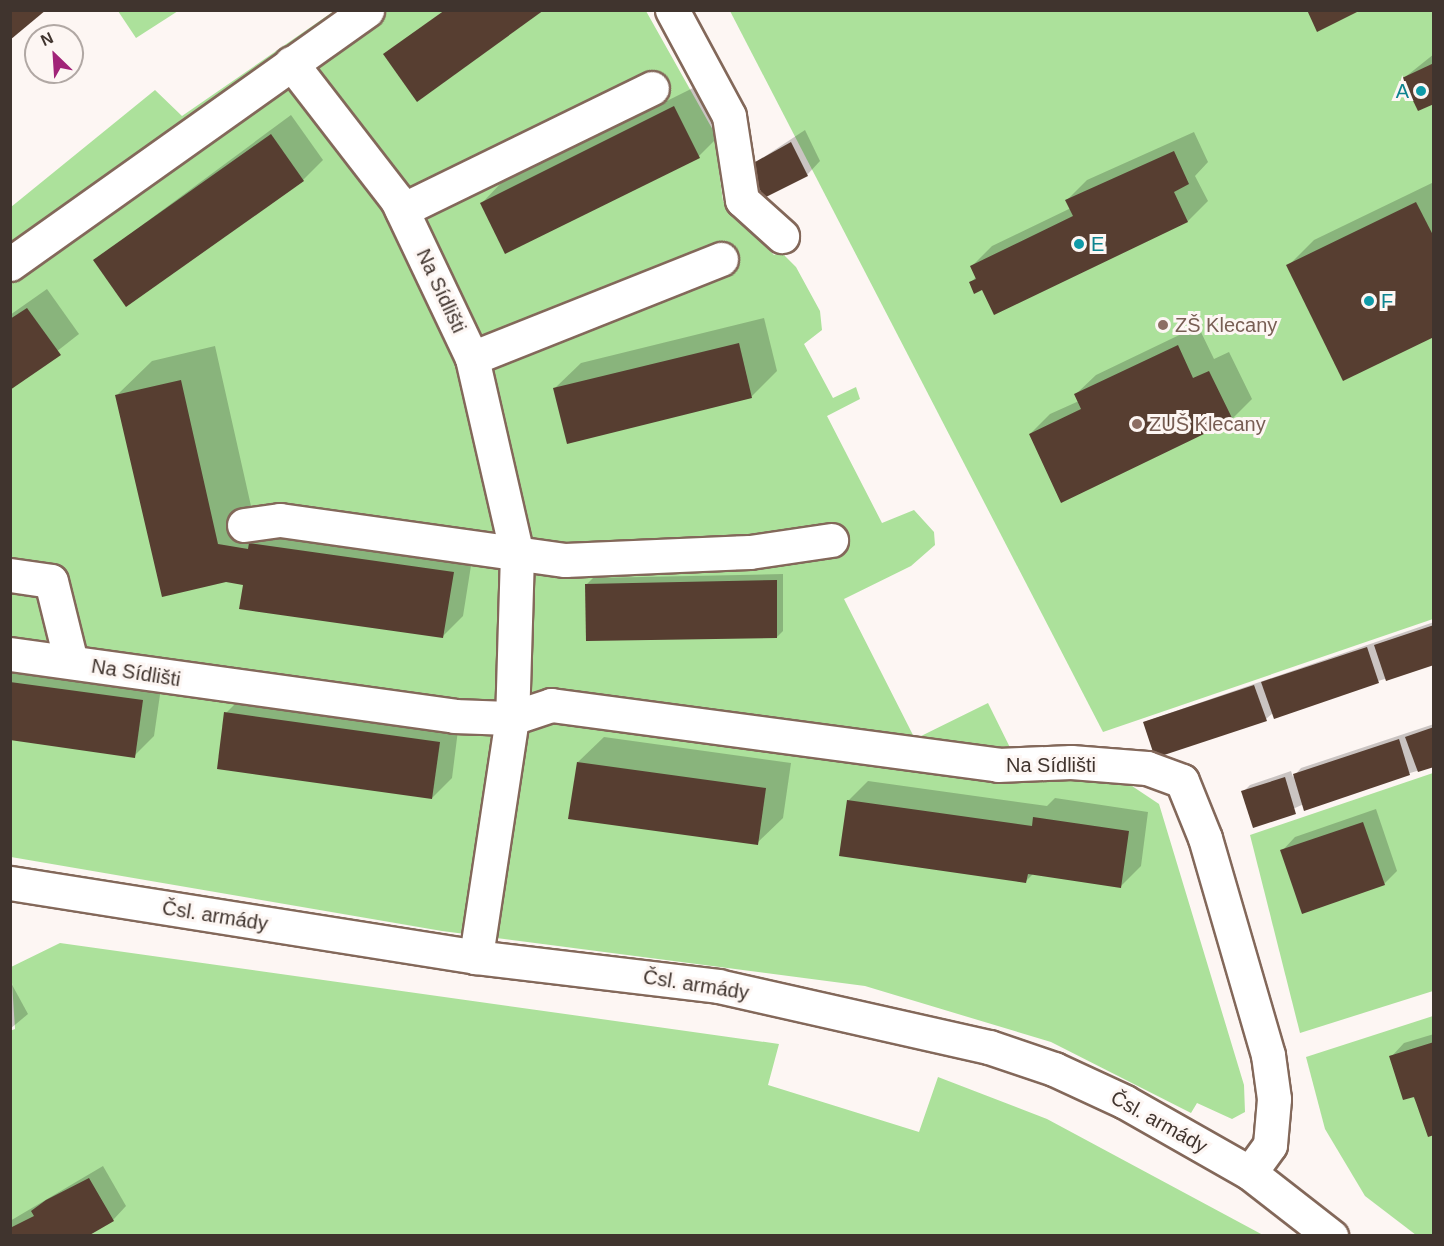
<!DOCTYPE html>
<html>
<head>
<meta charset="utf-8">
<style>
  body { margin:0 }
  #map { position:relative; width:1444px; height:1246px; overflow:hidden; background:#fdf6f3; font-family:Helvetica,sans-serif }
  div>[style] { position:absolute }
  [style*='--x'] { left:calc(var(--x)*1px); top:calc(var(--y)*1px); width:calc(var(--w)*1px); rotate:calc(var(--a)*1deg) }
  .green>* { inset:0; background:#ace19b }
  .shadow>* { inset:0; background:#0003 }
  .building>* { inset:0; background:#573e31 }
  .roads { filter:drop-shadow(2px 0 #83685a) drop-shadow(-2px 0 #83685a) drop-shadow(0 2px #83685a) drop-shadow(0 -2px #83685a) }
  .street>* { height:33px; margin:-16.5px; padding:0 16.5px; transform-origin:16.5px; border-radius:16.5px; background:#fff }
  .secondary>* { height:33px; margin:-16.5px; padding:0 16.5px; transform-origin:16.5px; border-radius:16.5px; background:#fff }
  .dots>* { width:16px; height:16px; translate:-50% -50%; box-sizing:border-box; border:3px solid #fdf6f3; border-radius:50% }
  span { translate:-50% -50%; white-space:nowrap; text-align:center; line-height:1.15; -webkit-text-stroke:6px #fdf6f3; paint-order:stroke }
  .culture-label { font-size:20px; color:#0d838f }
  .right { translate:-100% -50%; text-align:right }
  .left { translate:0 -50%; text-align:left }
  .street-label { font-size:20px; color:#40342e }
  .education-label { font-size:20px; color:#785e54 }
  .frame { position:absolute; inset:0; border:12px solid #40342e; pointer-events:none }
  .north { position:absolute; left:24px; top:24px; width:60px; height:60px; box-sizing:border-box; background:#fdf6f3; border:2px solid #b1a8a4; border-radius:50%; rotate:335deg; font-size:16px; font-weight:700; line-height:24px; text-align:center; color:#40342e }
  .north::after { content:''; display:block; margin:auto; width:21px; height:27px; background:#a12478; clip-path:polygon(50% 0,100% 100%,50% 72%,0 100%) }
</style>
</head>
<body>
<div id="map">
  <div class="green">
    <i style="clip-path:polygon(118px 11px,178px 11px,136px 38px)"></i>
    <i style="clip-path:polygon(334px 11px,646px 11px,714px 132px,723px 201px,774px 255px,781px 252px,796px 267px,820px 311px,822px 330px,804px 344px,833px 398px,856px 387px,860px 399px,827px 416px,882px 523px,914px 510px,934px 532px,935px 545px,911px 566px,844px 599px,915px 739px,988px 703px,1024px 776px,1132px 786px,1159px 804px,1244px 1085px,1245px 1112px,1232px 1119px,1197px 1103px,1191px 1113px,1051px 1042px,865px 986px,442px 931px,11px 857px,11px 207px,155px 90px,182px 116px)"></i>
    <i style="clip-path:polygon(730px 11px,1433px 11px,1433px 619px,1103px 732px)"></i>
    <i style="clip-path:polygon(1433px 773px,1433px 991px,1300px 1033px,1250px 835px)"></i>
    <i style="clip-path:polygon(60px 943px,779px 1044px,768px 1085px,919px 1132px,938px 1077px,1047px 1119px,1263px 1235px,11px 1235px,10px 1031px,15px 1029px,11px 967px)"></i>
    <i style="clip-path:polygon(1433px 1016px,1433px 1235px,1416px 1235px,1365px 1196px,1325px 1129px,1306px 1057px)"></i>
  </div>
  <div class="shadow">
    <i style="clip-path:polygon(1434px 54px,1434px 102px,1404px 78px)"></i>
    <i style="clip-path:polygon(695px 87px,719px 136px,699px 156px,506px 252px,482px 203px,501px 183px)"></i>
    <i style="clip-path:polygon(291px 115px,323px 160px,303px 180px,95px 260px)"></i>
    <i style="clip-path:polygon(805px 130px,820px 161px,807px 175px,750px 166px)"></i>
    <i style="clip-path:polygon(1194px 132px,1208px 162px,1195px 176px,1208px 201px,1188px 221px,994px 313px,983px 288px,971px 282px,977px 276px,972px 266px,992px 246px,1071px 208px,1067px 200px,1087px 180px)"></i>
    <i style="clip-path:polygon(1434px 182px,1434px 335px,1288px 266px,1314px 240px)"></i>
    <i style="clip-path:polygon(47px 289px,79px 334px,10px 388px,10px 315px)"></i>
    <i style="clip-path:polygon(764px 318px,777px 371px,751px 397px,555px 388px,581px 363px)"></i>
    <i style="clip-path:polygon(1198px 326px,1214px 359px,1229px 352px,1252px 399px,1232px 419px,1030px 434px,1050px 414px,1079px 401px,1076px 394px,1096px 375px)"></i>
    <i style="clip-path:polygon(215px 346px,258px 537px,270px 524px,473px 553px,463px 616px,443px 636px,245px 584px,117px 395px,152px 361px)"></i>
    <i style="clip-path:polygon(783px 574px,783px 631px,777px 637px,587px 584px,593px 578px)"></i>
    <i style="clip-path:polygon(1434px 622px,1434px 664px,1273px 713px,1266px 719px,1144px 722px)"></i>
    <i style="clip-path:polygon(10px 660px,162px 681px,154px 736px,134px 756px,10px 739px)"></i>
    <i style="clip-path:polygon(246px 693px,459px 722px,452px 778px,432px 798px,226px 713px)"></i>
    <i style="clip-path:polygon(1434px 724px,1434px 766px,1304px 804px,1254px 826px,1243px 792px,1250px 785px,1291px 771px,1293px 777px,1301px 768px)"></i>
    <i style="clip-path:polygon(604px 737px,791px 763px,783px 818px,757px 843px,578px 762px)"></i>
    <i style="clip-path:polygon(868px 781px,1047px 806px,1055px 798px,1148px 812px,1141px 866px,1121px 886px,1034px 873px,1026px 881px,848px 801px)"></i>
    <i style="clip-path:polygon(1376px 809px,1397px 871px,1384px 884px,1282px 851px,1295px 837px)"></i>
    <i style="clip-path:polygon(10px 981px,28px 1014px,10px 1029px)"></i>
    <i style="clip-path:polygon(1434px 1034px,1434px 1134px,1391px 1057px,1404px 1043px)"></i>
    <i style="clip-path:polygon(103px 1166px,126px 1206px,113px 1220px,10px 1236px,10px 1221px)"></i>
  </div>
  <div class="building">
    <i style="clip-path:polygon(10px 10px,46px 10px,10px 40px)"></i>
    <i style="clip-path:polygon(445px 10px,544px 10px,417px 102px,383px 54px)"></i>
    <i style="clip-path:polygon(1307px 10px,1361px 10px,1317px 32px)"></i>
    <i style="clip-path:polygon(1434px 63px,1434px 104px,1418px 111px,1402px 78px)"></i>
    <i style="clip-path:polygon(674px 106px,700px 158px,505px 254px,480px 203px)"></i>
    <i style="clip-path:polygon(271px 134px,304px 181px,126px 307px,93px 260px)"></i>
    <i style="clip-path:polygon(791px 142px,808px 176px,764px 198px,748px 166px)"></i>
    <i style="clip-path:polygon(1174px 151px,1189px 184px,1174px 192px,1188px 222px,994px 315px,982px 290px,974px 294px,969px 282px,976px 279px,970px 266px,1073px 216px,1065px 200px)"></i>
    <i style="clip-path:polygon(1416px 202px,1434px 237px,1434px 337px,1343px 381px,1286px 265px)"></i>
    <i style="clip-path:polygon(27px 308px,61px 355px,10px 390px,10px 319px)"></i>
    <i style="clip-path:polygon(739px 343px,752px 398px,567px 444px,553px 388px)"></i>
    <i style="clip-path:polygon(1178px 345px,1193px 378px,1209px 371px,1233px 420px,1061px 503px,1029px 434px,1081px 409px,1074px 394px)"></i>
    <i style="clip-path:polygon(181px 380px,218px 544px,248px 549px,249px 543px,454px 572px,443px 638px,239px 609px,243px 585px,226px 582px,162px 597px,115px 395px)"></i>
    <i style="clip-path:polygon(777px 580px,777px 638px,586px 641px,585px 584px)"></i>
    <i style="clip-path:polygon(1434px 625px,1434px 665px,1386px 681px,1374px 645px)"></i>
    <i style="clip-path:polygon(1367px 647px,1379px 683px,1274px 719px,1261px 682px)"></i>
    <i style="clip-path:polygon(10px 682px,143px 700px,135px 758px,10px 740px)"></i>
    <i style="clip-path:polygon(1254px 685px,1267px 721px,1155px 758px,1143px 722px)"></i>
    <i style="clip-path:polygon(224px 712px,440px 742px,432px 799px,217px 769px)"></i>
    <i style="clip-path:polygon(1434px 727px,1434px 767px,1418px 772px,1405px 737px)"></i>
    <i style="clip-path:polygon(1399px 739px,1410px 775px,1304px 811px,1293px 774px)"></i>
    <i style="clip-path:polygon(577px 762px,766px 788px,758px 845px,568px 819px)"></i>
    <i style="clip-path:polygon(1285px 777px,1296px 814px,1253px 828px,1241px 791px)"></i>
    <i style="clip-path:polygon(847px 800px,1032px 826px,1033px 817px,1129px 831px,1121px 888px,1028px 874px,1026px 883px,839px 856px)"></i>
    <i style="clip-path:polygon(1363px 822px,1385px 885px,1302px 914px,1280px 850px)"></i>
    <i style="clip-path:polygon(1434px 1042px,1434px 1135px,1428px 1137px,1414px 1097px,1403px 1100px,1389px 1056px)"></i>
    <i style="clip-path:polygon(89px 1178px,114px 1221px,88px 1236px,10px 1236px,10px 1228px,34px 1216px,31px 1211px,46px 1200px)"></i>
  </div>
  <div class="roads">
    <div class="street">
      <i style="--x:672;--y:10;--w:120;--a:61.7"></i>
      <i style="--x:729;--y:116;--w:85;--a:81.2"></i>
      <i style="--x:742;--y:200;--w:54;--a:42"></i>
      <i style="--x:291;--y:63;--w:173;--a:52.3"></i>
      <i style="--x:397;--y:200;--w:175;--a:64.6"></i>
      <i style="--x:472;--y:358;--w:201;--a:77.1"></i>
      <i style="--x:517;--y:554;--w:164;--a:91.7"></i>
      <i style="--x:512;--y:718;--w:242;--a:98.6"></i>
      <i style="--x:402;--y:210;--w:278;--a:-26"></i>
      <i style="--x:10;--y:264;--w:438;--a:-35.4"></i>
      <i style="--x:472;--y:358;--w:268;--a:-21.7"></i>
      <i style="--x:244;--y:525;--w:36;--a:-8"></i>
      <i style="--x:280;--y:520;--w:288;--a:8"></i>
      <i style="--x:565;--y:560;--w:185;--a:-2.5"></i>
      <i style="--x:750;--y:552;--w:82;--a:-8.4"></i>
      <i style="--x:10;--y:575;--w:41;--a:8.3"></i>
      <i style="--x:51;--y:581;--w:83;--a:76.1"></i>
      <i style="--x:10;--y:654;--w:448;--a:7.9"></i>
      <i style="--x:454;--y:716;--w:58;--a:2"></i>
      <i style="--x:512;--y:718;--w:41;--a:-18.4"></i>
      <i style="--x:551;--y:705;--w:451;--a:7.6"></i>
      <i style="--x:998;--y:765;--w:73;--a:-2.4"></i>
      <i style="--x:1071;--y:762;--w:76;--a:4.5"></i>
      <i style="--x:1147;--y:768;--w:37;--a:20"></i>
      <i style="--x:1182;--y:781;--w:61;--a:68"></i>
      <i style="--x:1205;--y:838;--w:226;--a:73.8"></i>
      <i style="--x:1268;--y:1055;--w:44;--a:82.2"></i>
      <i style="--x:1274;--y:1099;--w:46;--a:95"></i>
      <i style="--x:1270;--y:1145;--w:34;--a:126"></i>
    </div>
    <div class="secondary">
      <i style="--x:10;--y:883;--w:472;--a:9"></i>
      <i style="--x:476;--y:957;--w:244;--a:6.8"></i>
      <i style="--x:718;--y:986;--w:278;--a:12.7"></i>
      <i style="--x:989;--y:1047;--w:69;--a:18.7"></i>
      <i style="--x:1054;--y:1069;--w:78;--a:24.9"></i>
      <i style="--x:1125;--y:1102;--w:144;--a:29.6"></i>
      <i style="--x:1250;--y:1173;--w:103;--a:37.9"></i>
    </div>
  </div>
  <div class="dots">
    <i style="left:1421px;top:91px;background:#0f9aa8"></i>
    <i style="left:1079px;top:244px;background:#0f9aa8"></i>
    <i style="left:1369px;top:301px;background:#0f9aa8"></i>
    <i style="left:1163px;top:325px;background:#8d6e63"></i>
    <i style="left:1137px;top:424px;background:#8d6e63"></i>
  </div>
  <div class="culture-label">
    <span class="right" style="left:1409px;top:91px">A</span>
    <span class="left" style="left:1091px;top:244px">E</span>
    <span class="left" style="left:1381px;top:301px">F</span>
  </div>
  <div class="street-label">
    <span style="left:441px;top:291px;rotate:65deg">Na Sídlišti</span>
    <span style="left:136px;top:673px;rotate:9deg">Na Sídlišti</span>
    <span style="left:1051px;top:765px">Na Sídlišti</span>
    <span style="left:215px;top:916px;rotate:9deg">Čsl. armády</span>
    <span style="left:696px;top:985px;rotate:9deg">Čsl. armády</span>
    <span style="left:1159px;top:1122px;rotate:29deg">Čsl. armády</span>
  </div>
  <div class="education-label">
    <span class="left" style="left:1175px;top:325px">ZŠ Klecany</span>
    <span class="left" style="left:1149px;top:424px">ZUŠ Klecany</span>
  </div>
  <div class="frame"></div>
  <div class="north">N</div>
</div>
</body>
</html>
